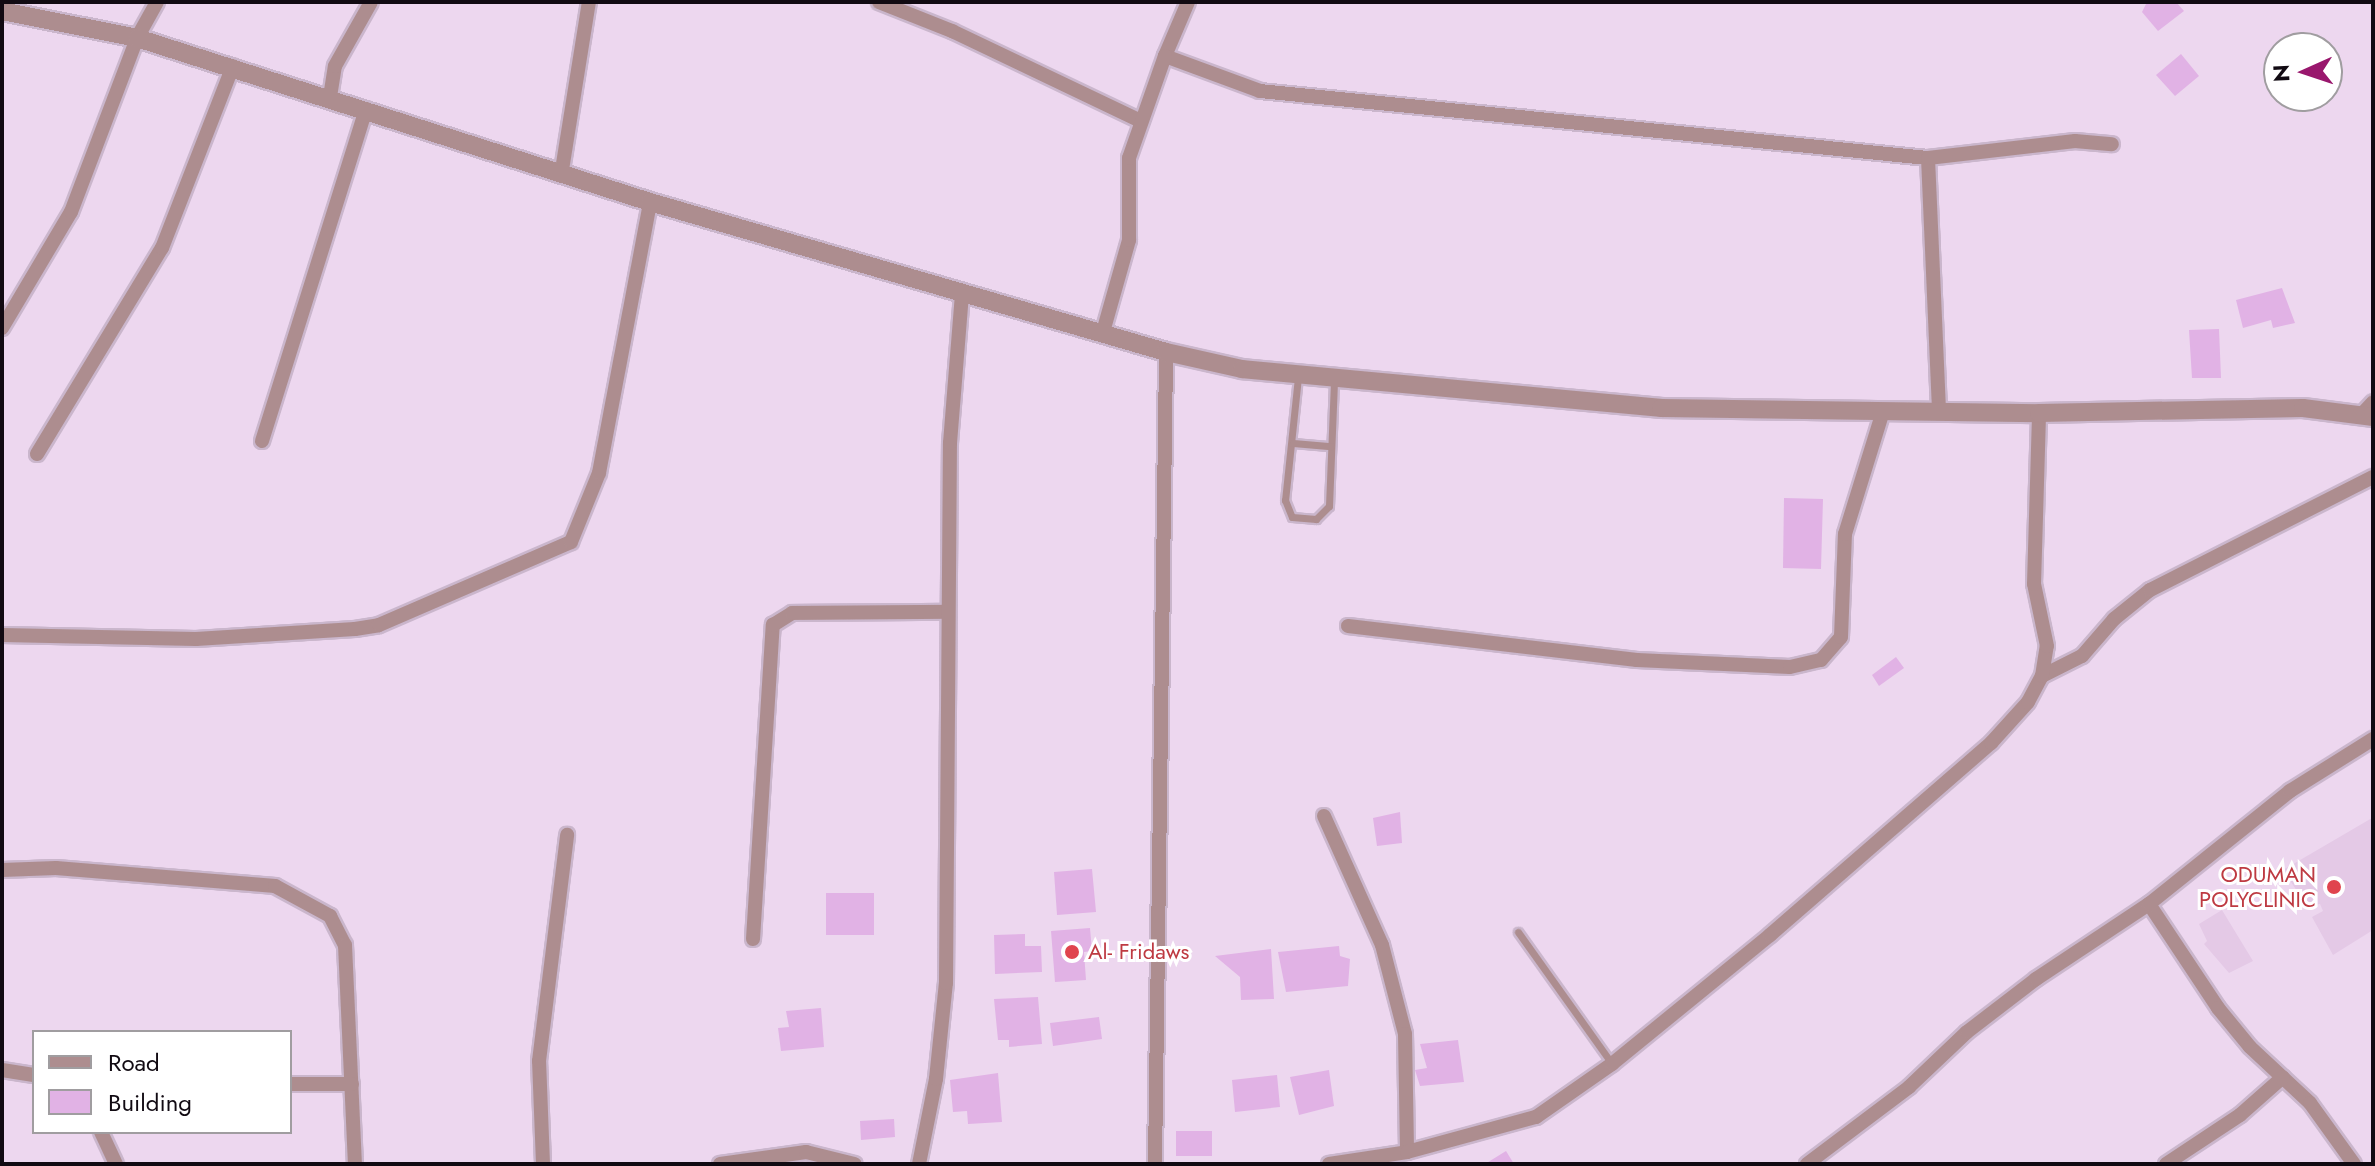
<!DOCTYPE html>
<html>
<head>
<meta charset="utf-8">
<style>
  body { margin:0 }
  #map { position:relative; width:2375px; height:1166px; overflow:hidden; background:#edd7ef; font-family:Jost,sans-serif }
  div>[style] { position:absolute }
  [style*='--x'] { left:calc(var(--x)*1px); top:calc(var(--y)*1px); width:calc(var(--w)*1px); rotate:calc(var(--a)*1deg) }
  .built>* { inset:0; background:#e4c9e6 }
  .building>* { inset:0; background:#e1b2e5 }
  .roads { filter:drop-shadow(2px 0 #cab6cc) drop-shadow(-2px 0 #cab6cc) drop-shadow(0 2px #cab6cc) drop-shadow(0 -2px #cab6cc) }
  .service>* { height:7px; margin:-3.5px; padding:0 3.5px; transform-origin:3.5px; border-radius:3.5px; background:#ad8d8f }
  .minor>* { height:14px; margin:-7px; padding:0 7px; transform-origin:7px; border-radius:7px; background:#ad8d8f }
  .tertiary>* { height:18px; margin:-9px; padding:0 9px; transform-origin:9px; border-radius:9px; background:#ad8d8f }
  .dots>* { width:22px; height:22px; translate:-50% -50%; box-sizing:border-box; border:4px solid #fff; border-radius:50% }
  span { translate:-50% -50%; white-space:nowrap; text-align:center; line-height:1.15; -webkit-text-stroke:6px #fff; paint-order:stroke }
  .health-label { font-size:22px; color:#be3a42 }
  .right { translate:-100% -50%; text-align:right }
  .left { translate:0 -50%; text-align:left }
  .frame { position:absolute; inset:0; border:4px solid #110a12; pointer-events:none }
  .legend { position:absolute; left:32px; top:1030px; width:260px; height:104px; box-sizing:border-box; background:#fff; border:2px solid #a09da0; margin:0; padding:10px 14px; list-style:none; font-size:24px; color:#110a12 }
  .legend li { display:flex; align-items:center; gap:16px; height:40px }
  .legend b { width:40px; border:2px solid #a09da0 }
  .north { position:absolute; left:2263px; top:32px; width:80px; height:80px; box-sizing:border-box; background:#fff; border:2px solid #a09da0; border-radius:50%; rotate:267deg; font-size:22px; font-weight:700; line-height:32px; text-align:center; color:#110a12 }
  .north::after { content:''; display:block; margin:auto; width:28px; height:36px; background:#99176d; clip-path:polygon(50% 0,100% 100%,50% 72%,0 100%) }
</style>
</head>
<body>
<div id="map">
  <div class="built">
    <i style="clip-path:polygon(2372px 818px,2373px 930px,2333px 955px,2312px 917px,2323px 911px,2320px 904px,2307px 906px,2283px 870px)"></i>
    <i style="clip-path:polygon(2222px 910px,2253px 961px,2229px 973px,2204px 944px,2207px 941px,2199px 924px)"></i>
  </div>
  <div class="building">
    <i style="clip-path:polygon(2147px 2px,2176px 2px,2184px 11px,2158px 31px,2142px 12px)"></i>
    <i style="clip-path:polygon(2181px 54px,2199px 76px,2175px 96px,2156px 75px)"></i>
    <i style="clip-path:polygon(2282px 288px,2295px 323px,2273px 328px,2271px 320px,2243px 328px,2236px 300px)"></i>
    <i style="clip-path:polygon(2219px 329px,2221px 378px,2192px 378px,2189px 330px)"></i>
    <i style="clip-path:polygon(1784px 498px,1823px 499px,1821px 569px,1783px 568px)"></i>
    <i style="clip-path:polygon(1896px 657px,1904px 668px,1879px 686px,1872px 675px)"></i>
    <i style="clip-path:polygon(1400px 812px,1402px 843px,1377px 846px,1373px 818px)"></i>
    <i style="clip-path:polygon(1092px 869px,1096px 912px,1057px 915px,1054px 872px)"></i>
    <i style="clip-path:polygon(826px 893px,874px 893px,874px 935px,826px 935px)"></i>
    <i style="clip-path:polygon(1090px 928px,1092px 951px,1084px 952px,1086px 980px,1055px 982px,1051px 931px)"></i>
    <i style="clip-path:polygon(1025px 934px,1025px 946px,1041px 946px,1042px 972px,995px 974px,994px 935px)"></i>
    <i style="clip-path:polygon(1339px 946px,1340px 956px,1350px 959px,1348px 986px,1286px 992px,1278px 952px)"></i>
    <i style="clip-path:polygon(1271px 949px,1274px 999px,1241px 1000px,1240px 977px,1215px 956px)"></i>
    <i style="clip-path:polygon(1038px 997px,1042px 1044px,1009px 1047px,1009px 1040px,998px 1040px,994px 999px)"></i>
    <i style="clip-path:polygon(821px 1008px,824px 1047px,781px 1051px,778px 1028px,789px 1027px,786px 1011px)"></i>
    <i style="clip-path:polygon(1099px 1017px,1102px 1039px,1053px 1046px,1050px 1023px)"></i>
    <i style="clip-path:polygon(1458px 1040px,1464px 1082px,1420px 1086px,1415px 1070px,1427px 1068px,1420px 1044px)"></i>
    <i style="clip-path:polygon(1329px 1070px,1334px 1106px,1299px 1115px,1290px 1077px)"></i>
    <i style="clip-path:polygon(998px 1073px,1002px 1122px,968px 1124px,967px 1111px,953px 1112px,950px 1080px)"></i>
    <i style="clip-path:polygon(1277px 1075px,1280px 1107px,1235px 1112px,1232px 1080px)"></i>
    <i style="clip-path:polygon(894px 1119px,895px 1137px,861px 1140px,860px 1121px)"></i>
    <i style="clip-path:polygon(1176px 1131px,1212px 1131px,1212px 1156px,1176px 1156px)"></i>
    <i style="clip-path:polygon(1506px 1151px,1514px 1164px,1485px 1164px)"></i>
  </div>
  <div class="roads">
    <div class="service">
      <i style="--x:1298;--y:377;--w:124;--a:96"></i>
      <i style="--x:1285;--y:500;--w:18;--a:68"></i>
      <i style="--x:1292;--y:517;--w:24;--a:5"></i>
      <i style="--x:1316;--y:519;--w:18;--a:-45"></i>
      <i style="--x:1329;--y:506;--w:126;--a:-87.7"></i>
      <i style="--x:1293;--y:443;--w:38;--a:5"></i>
      <i style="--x:1518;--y:932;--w:162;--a:54.5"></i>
    </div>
    <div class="minor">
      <i style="--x:879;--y:2;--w:79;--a:21.7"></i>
      <i style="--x:952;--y:31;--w:207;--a:25.5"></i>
      <i style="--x:1188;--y:2;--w:59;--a:113.1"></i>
      <i style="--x:1165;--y:56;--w:101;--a:20.2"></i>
      <i style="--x:1260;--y:91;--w:671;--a:5.73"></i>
      <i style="--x:1928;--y:158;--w:254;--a:87.5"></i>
      <i style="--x:330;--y:97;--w:31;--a:-81"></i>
      <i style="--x:335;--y:66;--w:73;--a:-60.6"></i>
      <i style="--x:1928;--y:158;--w:148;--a:-6.6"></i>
      <i style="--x:2075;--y:141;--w:37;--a:5"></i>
      <i style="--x:562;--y:170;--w:170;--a:-80.9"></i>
      <i style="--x:2;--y:328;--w:135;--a:-59.3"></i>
      <i style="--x:71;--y:212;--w:186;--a:-69.2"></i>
      <i style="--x:137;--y:38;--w:41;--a:-60.9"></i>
      <i style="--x:1103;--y:332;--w:96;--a:-74.2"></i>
      <i style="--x:1129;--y:240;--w:82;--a:-90"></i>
      <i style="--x:1129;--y:158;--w:108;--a:-70.6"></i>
      <i style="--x:2362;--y:414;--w:16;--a:-47"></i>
      <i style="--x:262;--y:441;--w:348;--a:-72.6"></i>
      <i style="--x:37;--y:454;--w:241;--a:-58.8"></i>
      <i style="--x:162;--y:248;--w:195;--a:-68.7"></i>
      <i style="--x:1348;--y:626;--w:291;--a:6.7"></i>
      <i style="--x:1637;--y:660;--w:153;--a:2.6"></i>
      <i style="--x:1790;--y:667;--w:32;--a:-13"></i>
      <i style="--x:1821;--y:660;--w:30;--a:-49"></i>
      <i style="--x:1841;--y:637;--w:103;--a:-87.8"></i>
      <i style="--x:1845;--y:534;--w:129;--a:-72.8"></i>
      <i style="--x:2;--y:635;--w:194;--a:1.2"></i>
      <i style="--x:196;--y:639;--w:159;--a:-3.6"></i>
      <i style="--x:355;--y:629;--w:24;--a:-9"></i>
      <i style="--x:379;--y:625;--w:209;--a:-23.4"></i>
      <i style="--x:571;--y:542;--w:74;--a:-67.9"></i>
      <i style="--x:599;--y:473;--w:276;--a:-79.3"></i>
      <i style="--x:2042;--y:676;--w:45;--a:-26.6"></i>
      <i style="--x:2082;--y:656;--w:49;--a:-49.1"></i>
      <i style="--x:2114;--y:619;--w:46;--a:-38.9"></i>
      <i style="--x:2150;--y:590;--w:250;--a:-26.9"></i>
      <i style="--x:1324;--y:816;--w:141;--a:65.8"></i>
      <i style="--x:1382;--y:945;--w:92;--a:75.5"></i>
      <i style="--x:1405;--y:1034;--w:118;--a:89"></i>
      <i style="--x:2;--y:870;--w:54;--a:-2.1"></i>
      <i style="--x:56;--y:868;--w:220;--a:4.7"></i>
      <i style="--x:275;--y:886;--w:63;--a:28.6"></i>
      <i style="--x:330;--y:916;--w:33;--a:63"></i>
      <i style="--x:345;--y:945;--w:219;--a:87.4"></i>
      <i style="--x:2149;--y:904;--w:125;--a:56.4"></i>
      <i style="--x:2218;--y:1008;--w:50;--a:50.6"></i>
      <i style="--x:2250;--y:1047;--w:82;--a:43"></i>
      <i style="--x:2310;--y:1103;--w:75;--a:54.2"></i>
      <i style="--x:753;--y:939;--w:315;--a:-86.4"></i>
      <i style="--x:773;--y:625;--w:22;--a:-32"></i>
      <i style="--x:792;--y:613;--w:155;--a:-0.4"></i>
      <i style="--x:2;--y:1070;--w:32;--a:9"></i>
      <i style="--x:290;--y:1084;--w:62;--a:0"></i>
      <i style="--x:101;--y:1132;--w:35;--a:65"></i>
      <i style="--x:543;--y:1164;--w:103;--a:-92.2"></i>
      <i style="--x:539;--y:1061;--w:228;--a:-82.9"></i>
      <i style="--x:720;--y:1164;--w:87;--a:-7.9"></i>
      <i style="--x:806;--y:1152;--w:50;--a:13.8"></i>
      <i style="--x:919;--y:1164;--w:87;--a:-78.7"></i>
      <i style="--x:936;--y:1079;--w:97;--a:-84.1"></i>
      <i style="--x:946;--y:983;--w:540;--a:-89.58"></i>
      <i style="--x:950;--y:443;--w:149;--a:-85.4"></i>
      <i style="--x:1155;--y:1164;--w:812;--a:-89.22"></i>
      <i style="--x:1329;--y:1164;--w:79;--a:-8.7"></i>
      <i style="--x:1407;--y:1152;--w:134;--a:-15.2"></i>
      <i style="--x:1536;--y:1117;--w:93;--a:-34.9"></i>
      <i style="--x:1612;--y:1064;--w:204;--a:-39.2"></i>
      <i style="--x:1770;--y:935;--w:293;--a:-41"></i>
      <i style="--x:1991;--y:743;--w:55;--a:-47.9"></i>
      <i style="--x:2028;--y:702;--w:30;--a:-62"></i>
      <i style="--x:2042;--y:676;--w:30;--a:-81"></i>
      <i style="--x:2047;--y:646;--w:63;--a:-101.8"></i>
      <i style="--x:2034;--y:584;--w:171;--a:-88.3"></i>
      <i style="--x:1807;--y:1164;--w:128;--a:-37"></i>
      <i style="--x:1909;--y:1087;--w:80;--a:-43.5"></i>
      <i style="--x:1967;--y:1032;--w:87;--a:-37.5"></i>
      <i style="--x:2036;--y:979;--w:136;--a:-33.6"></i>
      <i style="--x:2149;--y:904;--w:181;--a:-38.7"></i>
      <i style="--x:2290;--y:791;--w:98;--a:-32.1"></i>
      <i style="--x:2166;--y:1164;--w:89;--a:-33.5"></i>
      <i style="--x:2240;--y:1115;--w:57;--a:-41.5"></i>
    </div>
    <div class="tertiary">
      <i style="--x:2;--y:11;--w:138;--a:11.3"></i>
      <i style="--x:137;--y:38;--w:539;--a:17.73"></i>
      <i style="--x:650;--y:202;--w:537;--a:16.21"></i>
      <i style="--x:1166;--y:352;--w:78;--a:12.6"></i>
      <i style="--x:1242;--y:369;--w:421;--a:5.3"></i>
      <i style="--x:1661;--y:408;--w:378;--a:0.8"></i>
      <i style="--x:2039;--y:413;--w:264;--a:-1.1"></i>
      <i style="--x:2303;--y:408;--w:71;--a:7.3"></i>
    </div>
  </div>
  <div class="dots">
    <i style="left:2334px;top:887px;background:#e0444e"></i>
    <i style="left:1072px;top:952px;background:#e0444e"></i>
  </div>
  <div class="health-label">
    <span class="right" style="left:2316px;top:887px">ODUMAN<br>POLYCLINIC</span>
    <span class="left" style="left:1088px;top:952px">Al- Fridaws</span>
  </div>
  <div class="frame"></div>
  <ul class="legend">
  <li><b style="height:10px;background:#ad8d8f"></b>Road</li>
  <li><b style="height:22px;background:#e1b2e5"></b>Building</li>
  </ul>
  <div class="north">N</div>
</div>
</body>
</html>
